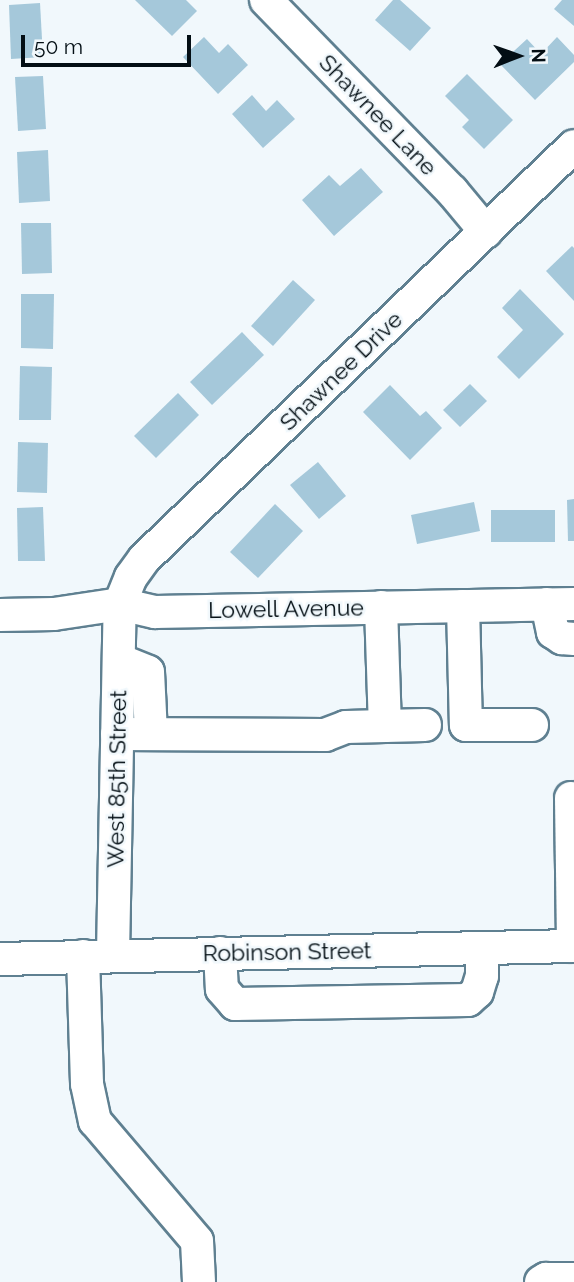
<!DOCTYPE html>
<html>
<head>
<meta charset="utf-8">
<style>
  body { margin:0 }
  #map { position:relative; width:574px; height:1282px; overflow:hidden; background:#f1f8fc; font-family:Raleway,sans-serif }
  div>[style] { position:absolute }
  [style*='--x'] { left:calc(var(--x)*1px); top:calc(var(--y)*1px); width:calc(var(--w)*1px); rotate:calc(var(--a)*1deg) }
  .building>* { inset:0; background:#a5c8da }
  .roads { filter:drop-shadow(2px 0 #5f8091) drop-shadow(-2px 0 #5f8091) drop-shadow(0 2px #5f8091) drop-shadow(0 -2px #5f8091) }
  .minor>* { height:32px; margin:-16px; padding:0 16px; transform-origin:16px; border-radius:16px; background:#fff }
  span { translate:-50% -50%; white-space:nowrap; text-align:center; line-height:1.15; -webkit-text-stroke:5px #f1f8fc; paint-order:stroke }
  .street-label { font-size:23px; color:#030e14 }
  .north { position:absolute; left:483px; top:21px; width:70px; height:70px; -webkit-text-stroke:5px #f1f8fc; paint-order:stroke; rotate:89deg; font-size:19px; font-weight:700; line-height:28px; text-align:center; color:#030e14 }
  .north::after { content:''; display:block; margin:auto; width:24px; height:32px; background:#030e14; clip-path:polygon(50% 0,100% 100%,50% 72%,0 100%) }
  .scale { position:absolute; left:21px; top:35px; width:170px; height:32px; box-sizing:border-box; border:4px solid #030e14; border-top:0; padding-left:9px; font-size:21px; line-height:24px; white-space:nowrap; color:#030e14; -webkit-text-stroke:5px #f1f8fc; paint-order:stroke }
</style>
</head>
<body>
<div id="map">
  <div class="building">
    <i style="clip-path:polygon(135px 0,186px 0,197px 11px,172px 36px)"></i>
    <i style="clip-path:polygon(393px 0,400px 0,431px 28px,410px 51px,375px 20px)"></i>
    <i style="clip-path:polygon(562px 0,574px 0,574px 26px,554px 9px)"></i>
    <i style="clip-path:polygon(40px 3px,43px 57px,11px 59px,9px 5px)"></i>
    <i style="clip-path:polygon(204px 37px,219px 53px,228px 44px,248px 65px,218px 94px,183px 57px)"></i>
    <i style="clip-path:polygon(557px 37px,574px 55px,574px 62px,535px 100px,500px 64px,527px 39px,541px 54px)"></i>
    <i style="clip-path:polygon(467px 74px,513px 120px,484px 149px,462px 127px,469px 120px,445px 96px)"></i>
    <i style="clip-path:polygon(43px 76px,46px 129px,18px 131px,15px 77px)"></i>
    <i style="clip-path:polygon(252px 95px,266px 111px,277px 100px,295px 119px,263px 148px,232px 114px)"></i>
    <i style="clip-path:polygon(48px 150px,50px 201px,19px 203px,17px 152px)"></i>
    <i style="clip-path:polygon(361px 168px,383px 192px,334px 236px,302px 200px,329px 175px,340px 186px)"></i>
    <i style="clip-path:polygon(21px 223px,51px 223px,52px 273px,22px 274px)"></i>
    <i style="clip-path:polygon(572px 246px,574px 248px,574px 301px,546px 271px)"></i>
    <i style="clip-path:polygon(293px 280px,315px 300px,273px 346px,251px 326px)"></i>
    <i style="clip-path:polygon(520px 289px,564px 334px,519px 379px,497px 357px,523px 330px,502px 308px)"></i>
    <i style="clip-path:polygon(21px 294px,54px 294px,53px 349px,21px 348px)"></i>
    <i style="clip-path:polygon(242px 332px,264px 355px,212px 405px,190px 382px)"></i>
    <i style="clip-path:polygon(20px 366px,52px 367px,51px 420px,19px 420px)"></i>
    <i style="clip-path:polygon(470px 384px,487px 401px,460px 427px,443px 410px)"></i>
    <i style="clip-path:polygon(390px 385px,420px 416px,426px 411px,442px 428px,410px 460px,363px 412px)"></i>
    <i style="clip-path:polygon(178px 393px,199px 415px,156px 458px,134px 436px)"></i>
    <i style="clip-path:polygon(18px 442px,48px 443px,47px 493px,17px 492px)"></i>
    <i style="clip-path:polygon(318px 462px,346px 496px,319px 519px,290px 485px)"></i>
    <i style="clip-path:polygon(574px 499px,574px 541px,568px 541px,567px 500px)"></i>
    <i style="clip-path:polygon(474px 502px,480px 531px,417px 544px,411px 515px)"></i>
    <i style="clip-path:polygon(275px 504px,303px 531px,258px 578px,230px 552px)"></i>
    <i style="clip-path:polygon(43px 507px,45px 561px,18px 561px,17px 508px)"></i>
    <i style="clip-path:polygon(491px 510px,555px 510px,555px 542px,491px 542px)"></i>
  </div>
  <div class="roads">
    <div class="minor">
      <i style="--x:266;--y:0;--w:267;--a:45.8"></i>
      <i style="--x:452;--y:191;--w:53;--a:50.3"></i>
      <i style="--x:547;--y:604;--w:29;--a:78"></i>
      <i style="--x:553;--y:632;--w:11;--a:34"></i>
      <i style="--x:562;--y:638;--w:12;--a:5"></i>
      <i style="--x:463;--y:606;--w:119;--a:88.6"></i>
      <i style="--x:466;--y:725;--w:66;--a:0"></i>
      <i style="--x:381;--y:607;--w:119;--a:88.1"></i>
      <i style="--x:0;--y:615;--w:54;--a:-1.1"></i>
      <i style="--x:54;--y:614;--w:67;--a:-8.6"></i>
      <i style="--x:120;--y:604;--w:36;--a:13"></i>
      <i style="--x:155;--y:612;--w:419;--a:-1.1"></i>
      <i style="--x:119;--y:660;--w:31;--a:22"></i>
      <i style="--x:148;--y:672;--w:62;--a:87.2"></i>
      <i style="--x:117;--y:734;--w:208;--a:0.3"></i>
      <i style="--x:325;--y:735;--w:22;--a:-21"></i>
      <i style="--x:346;--y:727;--w:79;--a:-1.5"></i>
      <i style="--x:571;--y:798;--w:148;--a:89.2"></i>
      <i style="--x:220;--y:953;--w:36;--a:87"></i>
      <i style="--x:222;--y:989;--w:20;--a:49"></i>
      <i style="--x:235;--y:1004;--w:233;--a:-1"></i>
      <i style="--x:468;--y:1000;--w:12;--a:-42"></i>
      <i style="--x:477;--y:992;--w:17;--a:-73"></i>
      <i style="--x:482;--y:976;--w:28;--a:-90"></i>
      <i style="--x:113;--y:954;--w:350;--a:-88.9"></i>
      <i style="--x:120;--y:604;--w:29;--a:-68"></i>
      <i style="--x:131;--y:577;--w:22;--a:-54"></i>
      <i style="--x:144;--y:559;--w:596;--a:-43.84"></i>
      <i style="--x:83;--y:956;--w:128;--a:88.2"></i>
      <i style="--x:87;--y:1084;--w:38;--a:78"></i>
      <i style="--x:95;--y:1121;--w:157;--a:49.6"></i>
      <i style="--x:197;--y:1241;--w:41;--a:87.2"></i>
      <i style="--x:0;--y:959;--w:574;--a:-1.3"></i>
      <i style="--x:541;--y:1282;--w:6;--a:-31"></i>
      <i style="--x:546;--y:1279;--w:28;--a:0"></i>
    </div>
  </div>
  <div class="street-label">
    <span style="left:378px;top:115px;rotate:46deg">Shawnee Lane</span>
    <span style="left:341px;top:371px;rotate:-44deg">Shawnee Drive</span>
    <span style="left:286px;top:609px;rotate:-1deg">Lowell Avenue</span>
    <span style="left:117px;top:779px;rotate:-89deg">West 85th Street</span>
    <span style="left:287px;top:952px;rotate:-1deg">Robinson Street</span>
  </div>
  <div class="north">N</div>
  <div class="scale">50 m</div>
</div>
</body>
</html>
